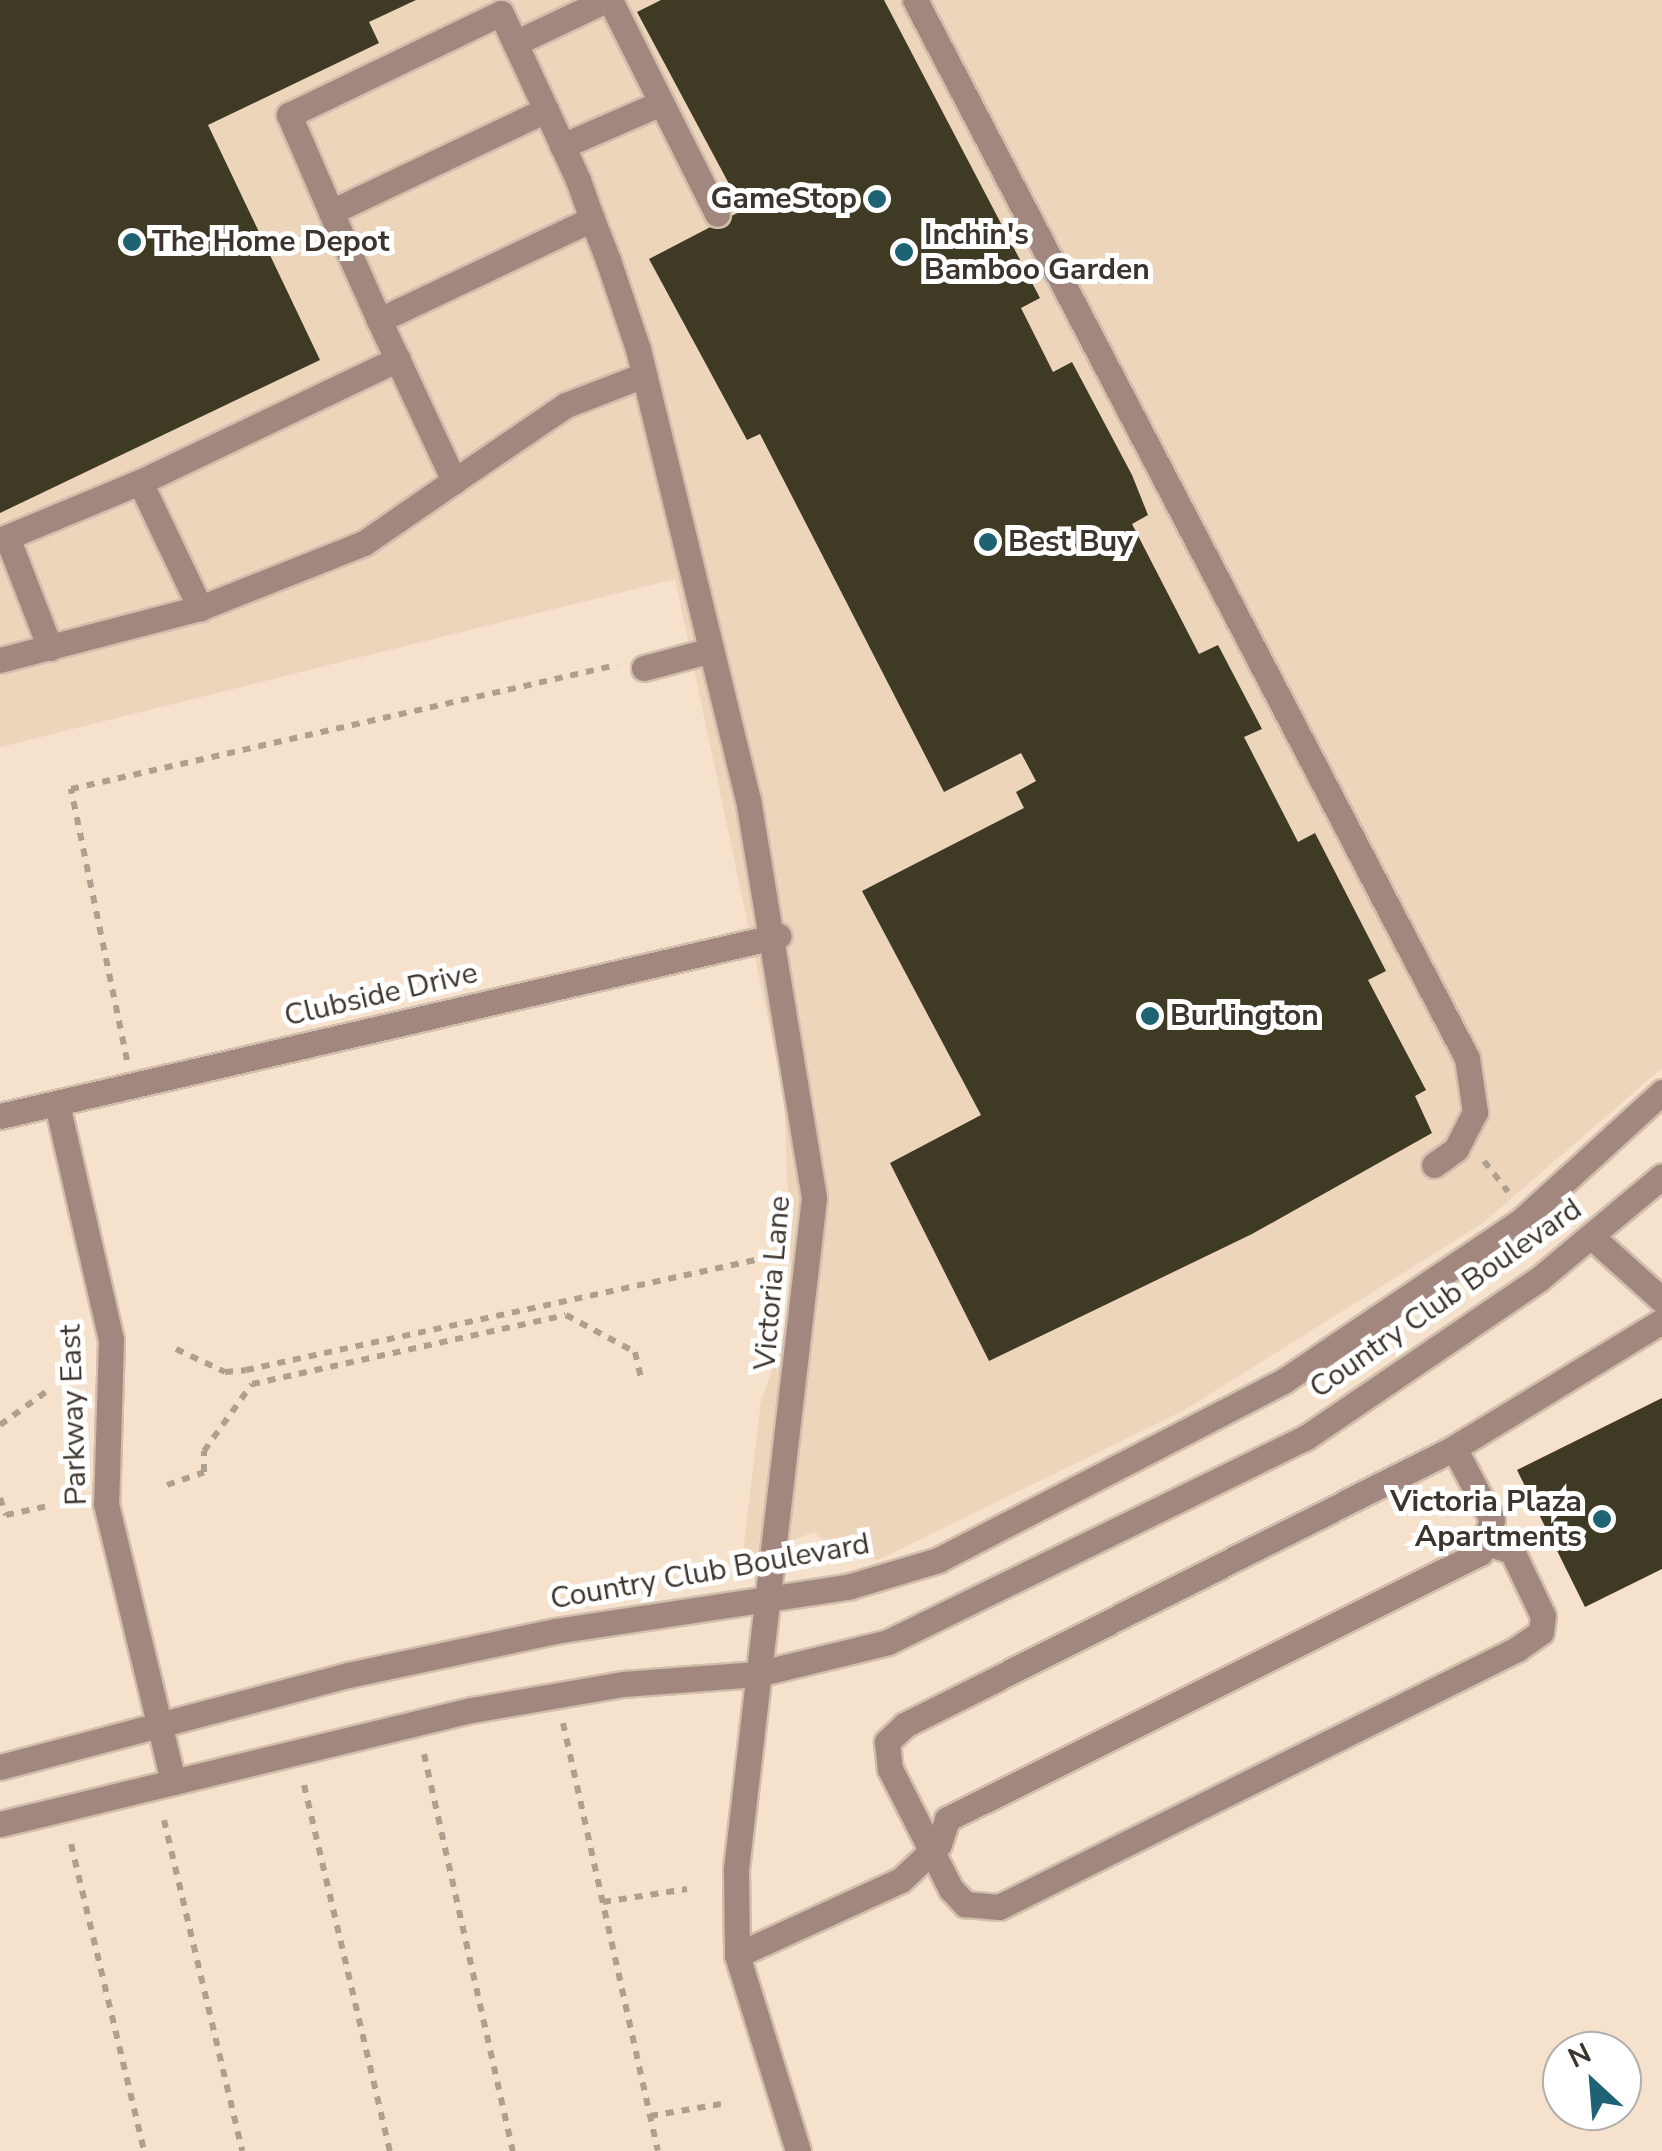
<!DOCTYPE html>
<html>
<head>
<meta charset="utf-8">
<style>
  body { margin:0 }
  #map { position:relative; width:1662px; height:2151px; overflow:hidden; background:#f5e1cc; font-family:"Nunito Sans",sans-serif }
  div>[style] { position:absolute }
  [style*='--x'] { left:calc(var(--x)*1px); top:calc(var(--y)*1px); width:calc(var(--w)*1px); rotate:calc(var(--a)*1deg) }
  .built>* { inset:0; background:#edd5bb }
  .building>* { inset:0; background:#3e3a24 }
  .path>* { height:6px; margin-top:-3px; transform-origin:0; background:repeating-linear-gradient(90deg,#af9f8f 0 8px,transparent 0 16px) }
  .roads { filter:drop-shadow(2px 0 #d0bfac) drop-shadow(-2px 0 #d0bfac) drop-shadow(0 2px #d0bfac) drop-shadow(0 -2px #d0bfac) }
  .minor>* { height:25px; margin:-12.5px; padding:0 12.5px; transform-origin:12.5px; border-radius:12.5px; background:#a2877e }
  .dots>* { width:28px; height:28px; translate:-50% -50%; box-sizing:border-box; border:5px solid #fff; border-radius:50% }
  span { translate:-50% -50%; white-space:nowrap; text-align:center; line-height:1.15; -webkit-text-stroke:10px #fff; paint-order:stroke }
  .poi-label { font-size:30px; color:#3d352d; font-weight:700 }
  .right { translate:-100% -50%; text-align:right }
  .left { translate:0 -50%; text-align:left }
  .street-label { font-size:30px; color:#3d352d }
  .north { position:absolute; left:1542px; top:2031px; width:100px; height:100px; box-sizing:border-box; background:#fff; border:2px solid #b1aeab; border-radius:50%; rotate:334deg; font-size:28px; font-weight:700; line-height:40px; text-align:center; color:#3d352d }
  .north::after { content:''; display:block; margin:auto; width:35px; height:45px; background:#1d6373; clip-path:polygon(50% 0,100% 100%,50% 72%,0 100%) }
</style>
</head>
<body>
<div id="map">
  <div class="built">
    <i style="clip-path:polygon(0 0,1662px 0,1662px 1068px,1483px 1223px,1183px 1411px,878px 1560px,841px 1554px,814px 1532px,742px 1561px,761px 1401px,783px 1339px,791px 1275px,784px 1095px,675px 579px,0 747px)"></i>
  </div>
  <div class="building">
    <i style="clip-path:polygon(0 0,416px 0,369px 22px,379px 43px,208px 125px,320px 360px,0 513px)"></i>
    <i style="clip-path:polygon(661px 0,884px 0,1040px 298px,1021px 308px,1053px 372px,1072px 362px,1132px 475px,1148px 515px,1132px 524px,1199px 654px,1218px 645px,1262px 729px,1244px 737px,1298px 842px,1315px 833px,1386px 971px,1368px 980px,1426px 1090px,1415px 1096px,1432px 1133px,1252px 1234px,989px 1361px,890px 1163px,981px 1115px,862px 891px,1024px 808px,1016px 792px,1036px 781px,1021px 753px,944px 792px,760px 434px,747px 440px,649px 259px,743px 210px,637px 12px)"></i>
    <i style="clip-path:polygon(1662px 1398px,1662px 1569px,1585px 1607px,1517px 1470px)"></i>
  </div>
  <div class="path">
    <i style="--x:127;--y:1060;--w:277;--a:-101.7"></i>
    <i style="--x:71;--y:789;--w:560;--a:-12.8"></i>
    <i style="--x:1484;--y:1161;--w:39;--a:52"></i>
    <i style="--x:176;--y:1349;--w:54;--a:25.1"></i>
    <i style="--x:225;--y:1372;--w:21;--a:-5"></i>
    <i style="--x:246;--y:1370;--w:545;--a:-12.18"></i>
    <i style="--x:0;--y:1425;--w:62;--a:-35.8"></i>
    <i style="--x:167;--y:1485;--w:39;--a:-19"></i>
    <i style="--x:204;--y:1472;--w:21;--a:-90"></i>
    <i style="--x:204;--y:1451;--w:82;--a:-54.4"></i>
    <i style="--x:252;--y:1384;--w:321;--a:-12.4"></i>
    <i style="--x:566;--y:1315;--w:78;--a:28.2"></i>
    <i style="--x:635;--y:1352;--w:26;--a:77"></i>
    <i style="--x:0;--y:1498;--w:18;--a:71"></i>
    <i style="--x:6;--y:1515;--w:40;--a:-12"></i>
    <i style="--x:563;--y:1723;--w:438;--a:77.5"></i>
    <i style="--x:424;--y:1754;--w:407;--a:77.4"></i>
    <i style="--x:304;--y:1785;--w:376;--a:76.8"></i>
    <i style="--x:164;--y:1820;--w:340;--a:76.7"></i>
    <i style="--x:71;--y:1844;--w:316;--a:76.6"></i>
    <i style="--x:603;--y:1902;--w:85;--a:-8.8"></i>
    <i style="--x:650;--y:2116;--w:72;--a:-9.6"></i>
  </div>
  <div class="roads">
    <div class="minor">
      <i style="--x:610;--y:0;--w:239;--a:63.4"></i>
      <i style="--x:915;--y:0;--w:1193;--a:62.45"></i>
      <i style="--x:1467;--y:1058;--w:55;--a:81.6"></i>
      <i style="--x:1475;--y:1112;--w:42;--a:117.2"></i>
      <i style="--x:1456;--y:1149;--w:27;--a:144"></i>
      <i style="--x:515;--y:43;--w:101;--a:-25.3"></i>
      <i style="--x:562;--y:146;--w:108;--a:-23.5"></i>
      <i style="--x:331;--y:212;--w:106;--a:-113.4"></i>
      <i style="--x:289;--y:115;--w:235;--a:-25.7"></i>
      <i style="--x:501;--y:13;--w:107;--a:65.1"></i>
      <i style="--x:592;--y:219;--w:236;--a:154.6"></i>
      <i style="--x:379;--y:320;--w:118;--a:-114"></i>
      <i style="--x:331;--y:212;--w:238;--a:-25.4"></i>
      <i style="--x:546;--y:110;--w:77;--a:65.4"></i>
      <i style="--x:578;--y:180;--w:41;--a:70.3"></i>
      <i style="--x:592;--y:219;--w:44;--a:68.7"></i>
      <i style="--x:608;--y:260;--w:94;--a:71.4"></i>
      <i style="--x:638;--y:349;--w:463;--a:76.3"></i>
      <i style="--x:748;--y:799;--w:404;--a:80.6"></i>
      <i style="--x:814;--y:1198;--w:676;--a:96.63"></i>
      <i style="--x:736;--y:1869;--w:86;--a:89.3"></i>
      <i style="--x:737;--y:1955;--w:205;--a:72.7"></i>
      <i style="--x:379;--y:320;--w:178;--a:65"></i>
      <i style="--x:454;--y:481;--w:135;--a:-34.2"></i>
      <i style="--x:566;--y:405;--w:84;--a:-21"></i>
      <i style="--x:398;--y:359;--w:286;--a:154.5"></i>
      <i style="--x:140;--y:482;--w:140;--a:64.5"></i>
      <i style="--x:200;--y:608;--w:176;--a:-21.6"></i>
      <i style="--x:364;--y:543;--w:109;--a:-34.6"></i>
      <i style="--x:50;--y:648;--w:119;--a:-111.2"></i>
      <i style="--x:7;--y:537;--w:144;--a:-22.5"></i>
      <i style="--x:0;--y:660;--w:207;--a:-14.6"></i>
      <i style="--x:644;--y:668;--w:69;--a:-15"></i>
      <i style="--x:57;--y:1104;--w:242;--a:77.1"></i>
      <i style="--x:111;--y:1340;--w:164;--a:91.7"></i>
      <i style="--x:106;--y:1504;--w:286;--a:76.4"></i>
      <i style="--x:0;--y:1116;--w:799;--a:-13.03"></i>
      <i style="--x:1592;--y:1237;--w:94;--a:42"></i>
      <i style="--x:1454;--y:1448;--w:615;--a:153.23"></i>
      <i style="--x:905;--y:1725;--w:25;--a:137"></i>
      <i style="--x:887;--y:1742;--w:27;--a:84"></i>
      <i style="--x:890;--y:1769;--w:135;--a:63.1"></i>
      <i style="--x:951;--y:1889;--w:21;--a:47"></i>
      <i style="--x:965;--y:1904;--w:34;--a:5"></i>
      <i style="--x:999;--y:1907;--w:579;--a:-26.48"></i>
      <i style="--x:1517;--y:1649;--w:29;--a:-35"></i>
      <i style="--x:1541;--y:1632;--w:16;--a:-83"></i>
      <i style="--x:1543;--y:1616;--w:72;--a:-115.5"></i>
      <i style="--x:1512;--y:1551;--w:29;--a:-162"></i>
      <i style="--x:0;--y:1767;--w:360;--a:-14.8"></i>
      <i style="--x:348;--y:1675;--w:212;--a:-12"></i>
      <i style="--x:555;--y:1631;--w:299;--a:-8.6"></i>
      <i style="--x:851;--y:1586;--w:91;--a:-16.6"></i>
      <i style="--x:938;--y:1560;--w:391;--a:-27.4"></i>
      <i style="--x:1285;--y:1380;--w:286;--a:-34"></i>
      <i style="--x:1522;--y:1220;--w:190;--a:-42.4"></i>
      <i style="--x:0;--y:1824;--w:486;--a:-13.6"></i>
      <i style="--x:472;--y:1710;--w:153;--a:-9.8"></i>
      <i style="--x:623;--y:1684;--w:134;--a:-4.3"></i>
      <i style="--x:757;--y:1674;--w:135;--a:-13.7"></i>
      <i style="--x:888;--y:1642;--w:464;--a:-26.1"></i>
      <i style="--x:1305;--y:1438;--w:283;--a:-34.2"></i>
      <i style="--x:1539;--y:1279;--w:160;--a:-39.9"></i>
      <i style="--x:737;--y:1955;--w:180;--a:-24.6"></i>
      <i style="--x:901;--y:1880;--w:52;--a:-43.5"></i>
      <i style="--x:939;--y:1844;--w:26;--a:-72"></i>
      <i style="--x:947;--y:1819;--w:596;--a:-26.52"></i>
      <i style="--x:1480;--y:1553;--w:35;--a:-70"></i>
      <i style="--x:1492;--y:1520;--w:81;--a:-117.8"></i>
      <i style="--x:1454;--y:1448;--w:244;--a:-31.4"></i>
    </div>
  </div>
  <div class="dots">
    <i style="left:877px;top:199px;background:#1d6373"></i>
    <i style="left:132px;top:242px;background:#1d6373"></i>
    <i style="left:904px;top:252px;background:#1d6373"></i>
    <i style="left:988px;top:542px;background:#1d6373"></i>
    <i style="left:1150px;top:1016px;background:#1d6373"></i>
    <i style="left:1602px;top:1519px;background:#1d6373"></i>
  </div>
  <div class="poi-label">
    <span class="right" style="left:857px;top:199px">GameStop</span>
    <span class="left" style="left:924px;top:252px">Inchin's<br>Bamboo Garden</span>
    <span class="left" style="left:152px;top:242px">The Home Depot</span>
    <span class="left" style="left:1008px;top:542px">Best Buy</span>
    <span class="left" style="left:1170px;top:1016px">Burlington</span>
    <span class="right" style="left:1582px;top:1519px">Victoria Plaza<br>Apartments</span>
  </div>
  <div class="street-label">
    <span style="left:381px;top:995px;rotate:-13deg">Clubside Drive</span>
    <span style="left:773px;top:1283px;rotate:-85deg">Victoria Lane</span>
    <span style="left:1446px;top:1299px;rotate:-35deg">Country Club Boulevard</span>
    <span style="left:74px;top:1415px;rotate:-92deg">Parkway East</span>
    <span style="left:710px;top:1572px;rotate:-10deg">Country Club Boulevard</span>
  </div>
  <div class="north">N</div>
</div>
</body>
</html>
